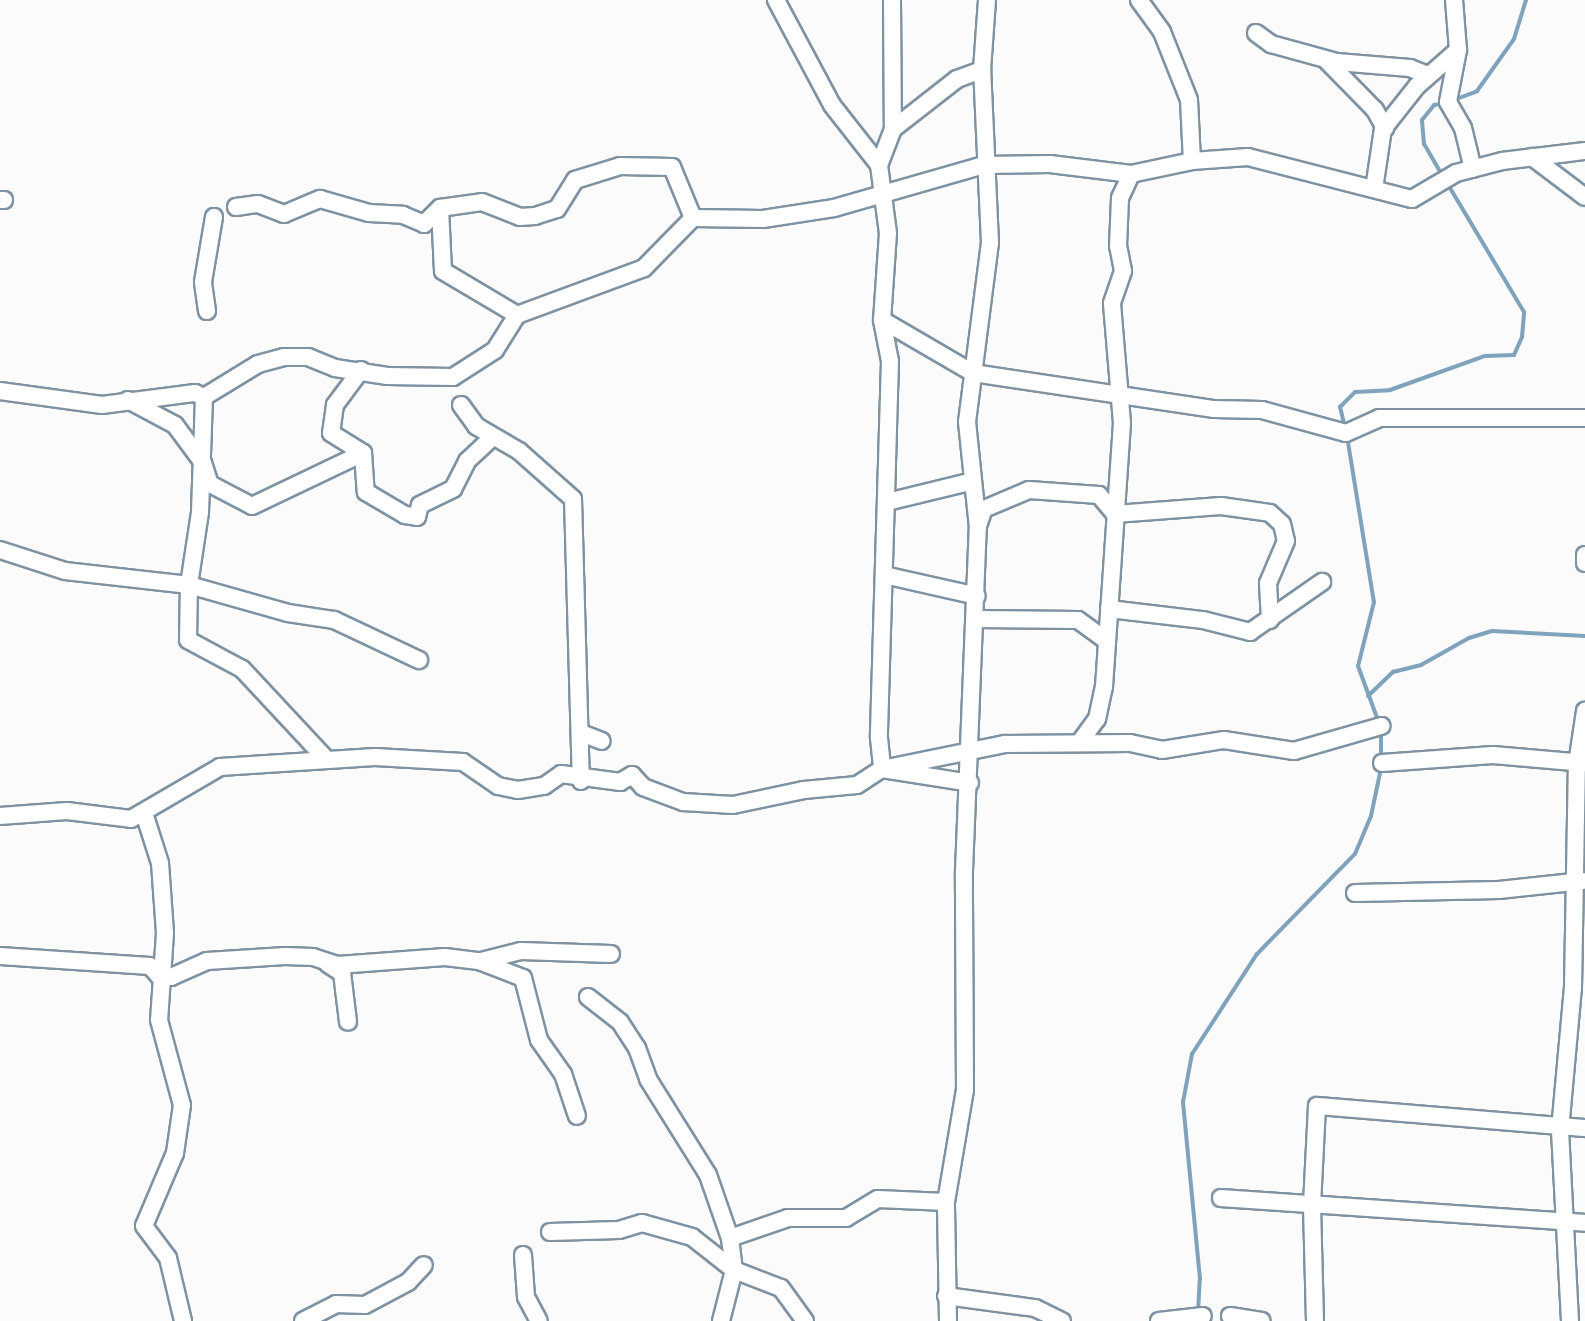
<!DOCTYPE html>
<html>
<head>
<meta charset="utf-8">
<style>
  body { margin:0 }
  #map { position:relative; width:1585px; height:1321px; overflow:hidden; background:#fbfbfb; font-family:"Exo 2",sans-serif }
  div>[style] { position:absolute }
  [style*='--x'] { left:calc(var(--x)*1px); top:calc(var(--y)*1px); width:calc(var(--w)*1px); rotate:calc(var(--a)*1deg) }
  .stream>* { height:4px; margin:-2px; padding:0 2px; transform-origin:2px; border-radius:2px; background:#7fa2bd }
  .roads { filter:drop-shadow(2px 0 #7e92a2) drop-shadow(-2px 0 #7e92a2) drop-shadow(0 2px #7e92a2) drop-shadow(0 -2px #7e92a2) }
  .street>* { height:16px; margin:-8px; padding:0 8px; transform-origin:8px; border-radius:8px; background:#fff }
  span { translate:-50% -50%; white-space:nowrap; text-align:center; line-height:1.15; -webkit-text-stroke:6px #fff; paint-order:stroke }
</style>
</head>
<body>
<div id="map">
  <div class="stream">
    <i style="--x:1454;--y:100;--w:25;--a:-21"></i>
    <i style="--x:1477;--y:91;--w:64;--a:-54.6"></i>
    <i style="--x:1514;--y:39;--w:41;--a:-72.9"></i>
    <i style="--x:1442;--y:175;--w:36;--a:-120"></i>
    <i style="--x:1424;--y:144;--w:24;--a:-95"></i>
    <i style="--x:1422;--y:120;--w:19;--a:-51"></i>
    <i style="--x:1434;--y:105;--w:12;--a:-9"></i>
    <i style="--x:1345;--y:428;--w:22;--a:-103"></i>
    <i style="--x:1340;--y:407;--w:21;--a:-45"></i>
    <i style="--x:1355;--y:392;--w:35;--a:-3"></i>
    <i style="--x:1390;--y:390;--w:101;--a:-19.7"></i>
    <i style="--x:1485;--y:356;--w:29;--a:-2"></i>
    <i style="--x:1514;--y:355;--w:20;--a:-66"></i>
    <i style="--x:1522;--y:337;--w:25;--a:-85"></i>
    <i style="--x:1524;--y:312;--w:150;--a:-120.8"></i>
    <i style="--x:1347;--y:436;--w:168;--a:80.8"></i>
    <i style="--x:1374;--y:602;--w:66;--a:104"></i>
    <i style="--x:1358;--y:666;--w:61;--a:69.8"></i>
    <i style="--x:1368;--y:696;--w:35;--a:-44"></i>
    <i style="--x:1393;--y:672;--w:29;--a:-14"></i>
    <i style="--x:1421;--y:665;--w:55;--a:-29.4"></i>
    <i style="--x:1469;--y:638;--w:24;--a:-17"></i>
    <i style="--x:1492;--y:631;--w:93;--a:3.1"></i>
    <i style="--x:1381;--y:732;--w:27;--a:90"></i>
    <i style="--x:1198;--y:1313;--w:34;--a:-87"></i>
    <i style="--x:1200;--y:1279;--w:178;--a:-95.5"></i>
    <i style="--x:1183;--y:1102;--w:49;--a:-79.4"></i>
    <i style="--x:1192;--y:1054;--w:119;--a:-57"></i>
    <i style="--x:1257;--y:954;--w:140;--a:-45.6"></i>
    <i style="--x:1355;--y:854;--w:41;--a:-67.2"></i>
    <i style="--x:1371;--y:816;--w:49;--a:-78.2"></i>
  </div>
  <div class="roads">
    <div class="street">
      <i style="--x:776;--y:0;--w:119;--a:61.9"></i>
      <i style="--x:832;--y:105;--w:76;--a:51.9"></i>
      <i style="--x:892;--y:0;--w:129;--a:89.6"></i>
      <i style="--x:893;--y:129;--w:39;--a:111"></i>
      <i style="--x:879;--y:165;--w:69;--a:82.5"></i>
      <i style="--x:888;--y:233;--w:87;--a:93.9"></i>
      <i style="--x:882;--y:320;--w:42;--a:79"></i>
      <i style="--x:890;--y:361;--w:377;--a:91.7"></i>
      <i style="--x:879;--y:738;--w:31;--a:84"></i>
      <i style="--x:882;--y:769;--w:89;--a:9"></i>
      <i style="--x:1139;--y:0;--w:39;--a:54"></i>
      <i style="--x:1162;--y:32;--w:73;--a:68.3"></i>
      <i style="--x:1189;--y:100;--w:61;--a:87.2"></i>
      <i style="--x:1454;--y:0;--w:50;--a:85.4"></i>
      <i style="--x:1458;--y:50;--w:53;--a:100.9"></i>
      <i style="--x:1448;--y:102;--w:30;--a:60"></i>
      <i style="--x:1463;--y:128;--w:42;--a:76.3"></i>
      <i style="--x:1256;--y:33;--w:19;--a:36"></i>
      <i style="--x:1271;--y:44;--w:68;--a:15.3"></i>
      <i style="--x:1337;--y:62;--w:73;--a:4.7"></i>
      <i style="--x:1410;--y:68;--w:18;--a:22"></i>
      <i style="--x:1326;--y:60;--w:70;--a:45.6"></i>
      <i style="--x:1375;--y:110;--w:21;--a:61"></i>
      <i style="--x:893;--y:129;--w:81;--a:-38"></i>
      <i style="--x:957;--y:79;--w:27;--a:-20"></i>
      <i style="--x:1532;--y:157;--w:66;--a:37"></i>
      <i style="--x:1374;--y:189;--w:61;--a:-81.5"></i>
      <i style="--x:1383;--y:129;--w:55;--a:-51.7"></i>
      <i style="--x:1417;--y:86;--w:55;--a:-41.3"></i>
      <i style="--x:0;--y:200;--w:4;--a:0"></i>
      <i style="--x:236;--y:207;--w:22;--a:-8"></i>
      <i style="--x:258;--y:204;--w:28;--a:21"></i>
      <i style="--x:284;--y:214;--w:39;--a:-23"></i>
      <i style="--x:320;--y:199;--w:51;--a:15.9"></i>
      <i style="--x:369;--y:213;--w:34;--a:3"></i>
      <i style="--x:403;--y:215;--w:23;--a:23"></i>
      <i style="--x:424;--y:224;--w:23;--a:-45"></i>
      <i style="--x:440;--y:208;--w:42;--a:-8.1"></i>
      <i style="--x:482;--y:202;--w:41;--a:21.5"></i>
      <i style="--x:520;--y:217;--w:15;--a:-4"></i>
      <i style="--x:535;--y:216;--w:23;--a:-18"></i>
      <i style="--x:557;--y:209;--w:34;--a:-58"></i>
      <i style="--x:575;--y:180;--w:47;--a:-17.3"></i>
      <i style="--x:620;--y:166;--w:52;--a:1.1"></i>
      <i style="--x:672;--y:167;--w:55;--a:67.6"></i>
      <i style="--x:693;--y:218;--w:70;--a:0.8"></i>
      <i style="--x:763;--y:219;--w:72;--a:-8.8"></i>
      <i style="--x:834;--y:208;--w:156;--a:-16"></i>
      <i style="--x:984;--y:165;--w:66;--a:-0.9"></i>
      <i style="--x:1050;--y:164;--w:82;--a:7"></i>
      <i style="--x:1131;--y:174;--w:62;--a:-12"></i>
      <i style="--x:1192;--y:161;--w:56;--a:-4.1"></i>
      <i style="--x:1248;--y:157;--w:169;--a:14.4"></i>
      <i style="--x:1412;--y:199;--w:51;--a:-30.6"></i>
      <i style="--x:1456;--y:173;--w:48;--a:-14.6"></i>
      <i style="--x:1502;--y:161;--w:84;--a:-6.9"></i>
      <i style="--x:440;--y:208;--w:63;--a:87.3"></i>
      <i style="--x:443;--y:271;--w:86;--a:30.7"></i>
      <i style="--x:207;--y:311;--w:29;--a:-98"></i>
      <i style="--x:203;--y:282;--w:66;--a:-80.4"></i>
      <i style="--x:882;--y:320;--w:105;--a:30.2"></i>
      <i style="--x:973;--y:373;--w:244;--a:8.5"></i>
      <i style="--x:1214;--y:409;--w:48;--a:1.2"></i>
      <i style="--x:1262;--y:410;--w:87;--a:15.3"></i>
      <i style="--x:1346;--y:433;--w:36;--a:-24"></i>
      <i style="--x:1379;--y:418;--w:206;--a:0"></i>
      <i style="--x:361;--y:370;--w:44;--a:126.6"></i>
      <i style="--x:335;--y:405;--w:28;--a:98"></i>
      <i style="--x:331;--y:433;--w:38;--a:32"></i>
      <i style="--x:363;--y:453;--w:39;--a:86"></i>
      <i style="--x:366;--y:492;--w:45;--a:30.5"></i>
      <i style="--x:405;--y:515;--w:12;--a:9"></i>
      <i style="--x:417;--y:517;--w:12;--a:-76"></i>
      <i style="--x:420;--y:505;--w:37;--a:-26"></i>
      <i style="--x:453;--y:489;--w:31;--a:-63"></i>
      <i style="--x:467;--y:461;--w:35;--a:-43"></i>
      <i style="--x:0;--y:391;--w:103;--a:7.8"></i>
      <i style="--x:102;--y:405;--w:94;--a:-7.4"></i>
      <i style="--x:195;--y:393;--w:10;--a:24"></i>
      <i style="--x:204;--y:397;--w:63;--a:-31.4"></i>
      <i style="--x:258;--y:364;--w:27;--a:-15"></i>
      <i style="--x:284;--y:357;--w:24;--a:0"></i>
      <i style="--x:308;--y:357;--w:29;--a:22"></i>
      <i style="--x:335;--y:368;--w:53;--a:8.7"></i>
      <i style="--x:387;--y:376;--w:66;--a:0.9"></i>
      <i style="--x:453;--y:377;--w:50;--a:-32.7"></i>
      <i style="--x:495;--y:350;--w:41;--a:-57.8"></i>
      <i style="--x:517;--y:315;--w:135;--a:-20.3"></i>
      <i style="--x:644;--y:268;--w:70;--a:-45.6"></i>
      <i style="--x:128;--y:400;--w:53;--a:28"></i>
      <i style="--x:175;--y:425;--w:47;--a:53.6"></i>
      <i style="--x:203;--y:463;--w:22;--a:72"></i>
      <i style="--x:210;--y:484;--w:47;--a:27.6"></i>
      <i style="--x:252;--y:506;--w:123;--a:-25.5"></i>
      <i style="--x:461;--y:405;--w:26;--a:54"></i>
      <i style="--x:476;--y:426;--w:50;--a:30.2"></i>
      <i style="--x:519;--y:451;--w:72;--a:41.6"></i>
      <i style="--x:573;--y:499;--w:282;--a:88.4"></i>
      <i style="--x:887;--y:502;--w:84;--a:-13.7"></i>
      <i style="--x:1115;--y:514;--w:106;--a:-4.3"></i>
      <i style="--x:1221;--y:506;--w:49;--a:8.1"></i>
      <i style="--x:1270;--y:513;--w:16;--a:43"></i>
      <i style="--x:1282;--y:524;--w:17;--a:77"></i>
      <i style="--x:1286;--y:541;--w:46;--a:113.2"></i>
      <i style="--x:1268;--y:583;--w:37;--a:87"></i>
      <i style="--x:978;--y:526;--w:18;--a:-71"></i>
      <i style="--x:984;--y:509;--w:49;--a:-22.9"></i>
      <i style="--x:1029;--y:490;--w:70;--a:4.1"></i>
      <i style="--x:1099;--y:495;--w:25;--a:50"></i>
      <i style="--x:0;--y:550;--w:68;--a:17.9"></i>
      <i style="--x:65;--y:571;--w:125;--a:6.4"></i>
      <i style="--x:189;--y:585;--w:74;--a:-81.4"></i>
      <i style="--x:200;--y:512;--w:115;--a:-88"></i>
      <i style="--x:1585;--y:555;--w:8;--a:90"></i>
      <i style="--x:884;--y:575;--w:95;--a:12.7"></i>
      <i style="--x:1109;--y:609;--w:95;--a:6.7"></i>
      <i style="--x:1203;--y:620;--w:49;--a:14.3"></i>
      <i style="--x:1250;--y:632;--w:88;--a:-34.8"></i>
      <i style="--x:977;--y:619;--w:101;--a:0.6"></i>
      <i style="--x:1078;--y:620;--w:32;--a:36"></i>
      <i style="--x:581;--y:733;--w:22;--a:21"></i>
      <i style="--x:1080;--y:742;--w:29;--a:-54"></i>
      <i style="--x:1097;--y:719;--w:33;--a:-78"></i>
      <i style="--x:1104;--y:687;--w:265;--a:-86.1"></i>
      <i style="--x:1122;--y:423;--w:120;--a:-94.8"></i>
      <i style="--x:1112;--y:303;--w:34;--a:-71"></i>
      <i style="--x:1123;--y:271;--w:25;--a:-101"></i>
      <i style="--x:1118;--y:246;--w:48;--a:-87.6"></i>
      <i style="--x:1120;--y:198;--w:26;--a:-65"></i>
      <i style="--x:327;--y:760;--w:125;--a:-133"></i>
      <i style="--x:242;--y:669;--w:61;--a:-151.8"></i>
      <i style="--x:188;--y:640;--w:55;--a:-89"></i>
      <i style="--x:189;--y:585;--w:103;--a:15.8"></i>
      <i style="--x:288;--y:613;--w:47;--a:8.7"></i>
      <i style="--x:334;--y:620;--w:94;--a:25.2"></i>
      <i style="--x:1382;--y:763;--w:111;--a:-4.1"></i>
      <i style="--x:1493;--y:755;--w:92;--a:5"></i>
      <i style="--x:144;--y:813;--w:52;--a:72.3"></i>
      <i style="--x:160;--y:863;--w:70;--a:85.9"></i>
      <i style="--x:165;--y:933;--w:87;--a:93.9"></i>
      <i style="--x:159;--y:1020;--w:88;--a:74.9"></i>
      <i style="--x:182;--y:1105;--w:49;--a:98.3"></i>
      <i style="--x:175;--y:1153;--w:79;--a:113"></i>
      <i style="--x:144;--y:1226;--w:40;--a:53"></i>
      <i style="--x:168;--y:1258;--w:65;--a:76.6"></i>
      <i style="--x:0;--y:816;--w:67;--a:-4.3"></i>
      <i style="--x:67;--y:811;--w:64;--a:7.1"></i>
      <i style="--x:131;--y:819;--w:103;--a:-30.3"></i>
      <i style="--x:220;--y:767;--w:155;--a:-3.7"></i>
      <i style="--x:375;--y:757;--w:88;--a:3.3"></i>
      <i style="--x:463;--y:762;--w:42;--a:34.4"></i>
      <i style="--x:498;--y:786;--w:20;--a:11"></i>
      <i style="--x:518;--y:790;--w:26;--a:-9"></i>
      <i style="--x:544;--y:786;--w:21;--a:-35"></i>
      <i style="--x:561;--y:774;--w:60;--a:7.7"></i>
      <i style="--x:620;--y:782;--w:14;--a:-30"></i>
      <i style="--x:632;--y:775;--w:16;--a:47"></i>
      <i style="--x:643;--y:787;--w:43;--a:20.6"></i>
      <i style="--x:683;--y:802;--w:50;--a:3.4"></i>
      <i style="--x:733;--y:805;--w:73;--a:-11.9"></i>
      <i style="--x:804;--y:790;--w:53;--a:-5.4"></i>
      <i style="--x:857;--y:785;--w:30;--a:-33"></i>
      <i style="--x:882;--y:769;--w:126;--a:-11.5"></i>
      <i style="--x:1005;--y:744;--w:125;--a:-0.5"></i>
      <i style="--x:1130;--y:743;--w:33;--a:12"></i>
      <i style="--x:1162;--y:750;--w:63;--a:-9.2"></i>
      <i style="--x:1224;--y:740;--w:71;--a:8.9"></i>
      <i style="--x:1294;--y:751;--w:91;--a:-16"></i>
      <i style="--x:1355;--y:893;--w:144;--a:-1.2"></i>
      <i style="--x:1499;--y:890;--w:84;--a:-6.1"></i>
      <i style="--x:0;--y:956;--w:150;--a:3.8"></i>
      <i style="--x:150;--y:966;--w:13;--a:48"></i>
      <i style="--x:159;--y:976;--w:12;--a:5"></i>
      <i style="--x:171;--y:977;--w:39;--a:-24"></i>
      <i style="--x:207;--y:961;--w:78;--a:-3.7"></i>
      <i style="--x:285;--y:956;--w:28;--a:2"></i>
      <i style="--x:313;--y:957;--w:26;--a:18"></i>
      <i style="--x:338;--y:965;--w:107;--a:-4.3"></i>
      <i style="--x:445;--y:957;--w:34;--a:7"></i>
      <i style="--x:479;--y:961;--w:47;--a:21.1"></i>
      <i style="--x:523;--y:978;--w:64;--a:75.5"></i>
      <i style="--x:539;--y:1040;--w:42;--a:54.8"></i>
      <i style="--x:563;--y:1074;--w:44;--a:71.6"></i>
      <i style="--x:481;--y:961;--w:41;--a:-14"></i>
      <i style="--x:521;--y:951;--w:90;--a:1.9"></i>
      <i style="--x:328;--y:964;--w:17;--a:33"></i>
      <i style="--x:342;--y:973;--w:49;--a:83"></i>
      <i style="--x:588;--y:997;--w:41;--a:38"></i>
      <i style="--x:620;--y:1022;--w:31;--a:57"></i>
      <i style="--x:637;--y:1048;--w:33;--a:70"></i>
      <i style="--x:648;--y:1079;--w:113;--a:58"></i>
      <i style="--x:708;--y:1175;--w:67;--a:70.8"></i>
      <i style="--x:730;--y:1238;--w:32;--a:83"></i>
      <i style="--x:734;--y:1270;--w:53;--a:104.3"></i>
      <i style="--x:1221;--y:1198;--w:365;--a:3.9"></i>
      <i style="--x:550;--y:1232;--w:69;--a:-1.7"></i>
      <i style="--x:619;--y:1230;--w:24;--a:-17"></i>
      <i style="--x:642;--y:1223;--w:52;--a:15.6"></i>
      <i style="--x:692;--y:1237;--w:53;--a:38.2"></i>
      <i style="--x:734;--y:1270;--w:50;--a:21"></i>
      <i style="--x:781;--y:1288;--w:41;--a:54"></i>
      <i style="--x:730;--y:1238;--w:61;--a:-19"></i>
      <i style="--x:788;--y:1218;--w:58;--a:0"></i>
      <i style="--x:846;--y:1218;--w:37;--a:-31"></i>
      <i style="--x:878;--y:1199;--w:68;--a:2.5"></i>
      <i style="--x:523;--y:1255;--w:42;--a:85.9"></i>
      <i style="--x:526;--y:1297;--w:27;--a:62"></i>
      <i style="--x:946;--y:1296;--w:90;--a:7.7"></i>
      <i style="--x:1035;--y:1308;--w:30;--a:26"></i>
      <i style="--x:1230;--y:1316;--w:32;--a:9"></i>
      <i style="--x:303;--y:1321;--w:37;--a:-27"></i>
      <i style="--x:336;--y:1304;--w:29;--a:2"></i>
      <i style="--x:365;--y:1305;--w:49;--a:-28.1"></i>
      <i style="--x:408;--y:1282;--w:23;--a:-47"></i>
      <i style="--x:948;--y:1321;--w:119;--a:-91"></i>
      <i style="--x:946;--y:1202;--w:114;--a:-80.4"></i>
      <i style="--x:965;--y:1090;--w:219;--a:-90.3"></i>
      <i style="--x:964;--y:871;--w:343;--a:-87.7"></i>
      <i style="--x:978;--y:528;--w:107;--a:-95.9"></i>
      <i style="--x:967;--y:422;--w:180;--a:-82.7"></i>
      <i style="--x:990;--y:243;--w:173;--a:-92.6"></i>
      <i style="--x:982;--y:70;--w:70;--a:-85.9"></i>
      <i style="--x:1159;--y:1321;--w:44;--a:-6.5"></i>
      <i style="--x:1315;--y:1321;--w:116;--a:-91.5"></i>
      <i style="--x:1312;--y:1205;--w:99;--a:-87.1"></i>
      <i style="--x:1317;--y:1106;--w:269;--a:4.7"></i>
      <i style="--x:1570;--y:1321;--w:191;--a:-93"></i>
      <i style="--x:1560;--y:1130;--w:143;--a:-84.8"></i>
      <i style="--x:1573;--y:988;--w:224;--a:-89"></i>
      <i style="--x:1577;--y:764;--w:54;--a:-81.4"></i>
    </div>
  </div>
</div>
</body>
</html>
